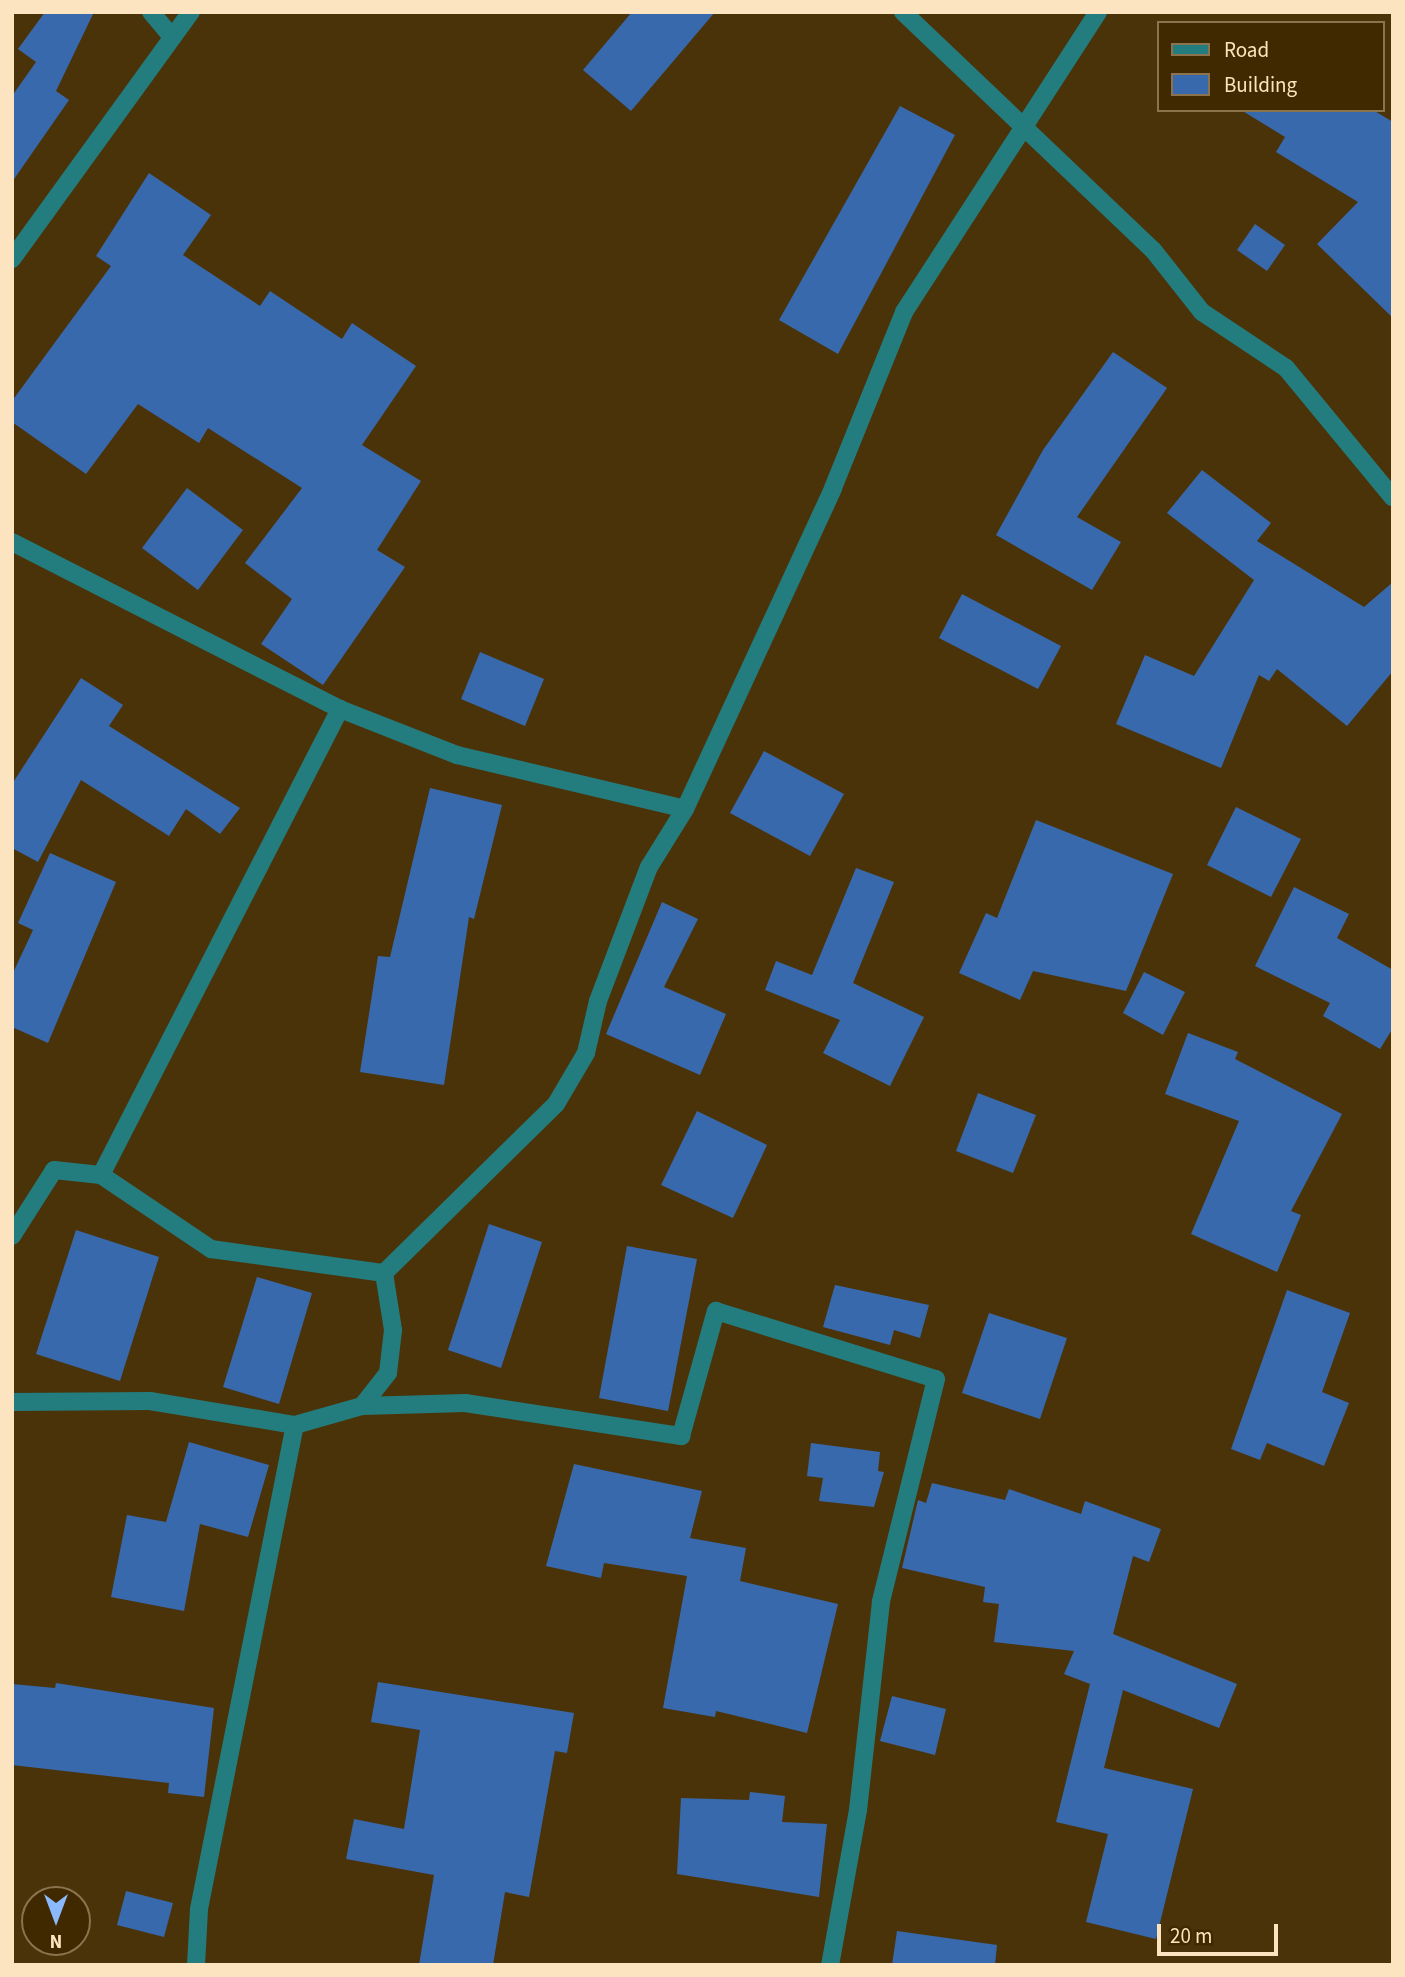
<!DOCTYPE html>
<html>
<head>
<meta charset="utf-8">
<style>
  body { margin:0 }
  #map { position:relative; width:1405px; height:1977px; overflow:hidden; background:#4b3309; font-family:"Source Sans 3",sans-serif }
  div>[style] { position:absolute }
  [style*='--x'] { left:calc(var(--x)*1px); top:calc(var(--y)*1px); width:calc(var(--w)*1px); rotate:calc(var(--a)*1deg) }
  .building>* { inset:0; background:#3869ad }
  .minor>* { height:18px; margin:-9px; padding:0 9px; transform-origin:9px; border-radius:9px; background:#237d7f }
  span { translate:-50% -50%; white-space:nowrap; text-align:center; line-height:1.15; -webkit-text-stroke:5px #402900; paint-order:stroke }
  .frame { position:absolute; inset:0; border:14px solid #fce4c0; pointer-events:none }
  .legend { position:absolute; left:1157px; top:21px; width:228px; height:91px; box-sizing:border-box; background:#402900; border:2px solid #8b744d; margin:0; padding:9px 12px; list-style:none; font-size:21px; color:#fce4c0 }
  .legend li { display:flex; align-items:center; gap:14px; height:35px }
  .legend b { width:35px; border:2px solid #8b744d }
  .north { position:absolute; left:21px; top:1886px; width:70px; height:70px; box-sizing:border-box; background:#402900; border:2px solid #8b744d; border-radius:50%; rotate:180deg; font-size:19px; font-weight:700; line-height:28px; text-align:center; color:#fce4c0 }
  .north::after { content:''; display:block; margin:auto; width:24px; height:32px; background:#8bbafc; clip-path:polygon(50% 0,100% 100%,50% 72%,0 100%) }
  .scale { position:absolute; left:1157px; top:1924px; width:121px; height:32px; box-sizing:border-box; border:4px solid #fce4c0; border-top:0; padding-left:9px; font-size:21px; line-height:24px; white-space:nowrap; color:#fce4c0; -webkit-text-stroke:5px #402900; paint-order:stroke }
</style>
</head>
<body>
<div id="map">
  <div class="building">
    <i style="clip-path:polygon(45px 12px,94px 12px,56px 91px,69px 100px,12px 182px,12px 96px,36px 62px,18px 49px)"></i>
    <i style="clip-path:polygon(632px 12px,715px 12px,631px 111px,583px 70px)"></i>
    <i style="clip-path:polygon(900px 106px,955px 135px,838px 354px,779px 320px)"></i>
    <i style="clip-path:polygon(1241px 110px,1373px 110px,1393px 122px,1393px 318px,1317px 244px,1358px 202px,1276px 152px,1285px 137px)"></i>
    <i style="clip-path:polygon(149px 173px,211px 215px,183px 255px,260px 306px,270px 291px,342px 339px,352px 323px,416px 366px,362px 445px,421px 481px,377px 550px,405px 567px,323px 685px,261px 644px,292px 599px,245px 563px,302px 488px,208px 428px,199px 443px,138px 404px,86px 474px,12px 422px,12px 401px,111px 266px,96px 256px)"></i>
    <i style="clip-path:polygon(1255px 224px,1285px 245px,1267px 271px,1237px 250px)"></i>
    <i style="clip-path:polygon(1113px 352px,1167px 388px,1077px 517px,1121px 542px,1092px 590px,996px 535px,1043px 450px)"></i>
    <i style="clip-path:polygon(1202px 470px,1271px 523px,1257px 541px,1364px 607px,1393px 582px,1393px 671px,1347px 726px,1277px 669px,1269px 681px,1259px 675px,1221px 768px,1116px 724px,1145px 655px,1194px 676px,1254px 580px,1167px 513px)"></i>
    <i style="clip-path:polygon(187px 488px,243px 530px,198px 590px,142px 548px)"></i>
    <i style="clip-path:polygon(962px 594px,1061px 646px,1038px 689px,939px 638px)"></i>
    <i style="clip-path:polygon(480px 652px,544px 679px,525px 726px,461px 699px)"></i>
    <i style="clip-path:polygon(81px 678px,123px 705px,109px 726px,240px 808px,220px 834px,186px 809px,169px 836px,81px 780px,38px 862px,12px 848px,12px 784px)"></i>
    <i style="clip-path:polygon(764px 751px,844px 794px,810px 856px,730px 813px)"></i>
    <i style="clip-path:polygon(430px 788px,502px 805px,474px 919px,469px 917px,444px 1085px,360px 1072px,378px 956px,390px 957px)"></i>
    <i style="clip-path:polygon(1236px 807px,1301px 839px,1271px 897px,1207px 865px)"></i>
    <i style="clip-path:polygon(1036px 820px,1173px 874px,1126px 991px,1033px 971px,1020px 1000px,959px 973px,986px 913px,997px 918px)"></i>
    <i style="clip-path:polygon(50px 853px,116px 882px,48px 1043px,12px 1027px,12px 975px,33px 930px,18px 923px)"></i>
    <i style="clip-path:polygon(856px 868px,894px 882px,853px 983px,924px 1017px,890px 1086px,823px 1053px,840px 1020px,765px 990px,776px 961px,812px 975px)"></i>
    <i style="clip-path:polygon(1294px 887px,1349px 914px,1337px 938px,1393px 970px,1393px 1028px,1380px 1049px,1323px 1016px,1330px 1003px,1255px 966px)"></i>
    <i style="clip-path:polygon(662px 902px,698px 919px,664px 987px,726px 1014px,700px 1075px,606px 1034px)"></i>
    <i style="clip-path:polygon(1144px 972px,1185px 992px,1163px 1035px,1123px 1013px)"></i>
    <i style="clip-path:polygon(1188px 1033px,1238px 1052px,1235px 1059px,1342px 1114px,1291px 1211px,1301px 1215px,1277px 1272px,1191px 1234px,1239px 1121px,1165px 1094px)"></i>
    <i style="clip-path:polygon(978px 1093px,1036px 1115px,1013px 1173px,956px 1151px)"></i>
    <i style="clip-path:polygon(697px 1111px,767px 1145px,733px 1218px,661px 1185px)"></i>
    <i style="clip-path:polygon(489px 1224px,542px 1242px,501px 1368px,448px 1350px)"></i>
    <i style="clip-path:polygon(76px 1230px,159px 1257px,120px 1381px,36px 1354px)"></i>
    <i style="clip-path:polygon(627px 1246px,697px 1259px,668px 1411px,599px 1398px)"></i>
    <i style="clip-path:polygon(257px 1277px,312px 1293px,279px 1404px,223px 1387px)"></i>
    <i style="clip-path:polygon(835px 1285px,929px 1305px,920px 1338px,894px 1330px,890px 1345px,823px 1327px)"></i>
    <i style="clip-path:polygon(1287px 1290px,1350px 1313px,1322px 1392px,1349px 1403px,1324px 1466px,1267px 1443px,1260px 1460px,1231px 1449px)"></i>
    <i style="clip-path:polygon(989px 1313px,1067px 1338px,1040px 1419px,962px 1393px)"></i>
    <i style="clip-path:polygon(189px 1442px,269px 1465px,248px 1537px,200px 1524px,184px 1611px,111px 1597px,127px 1515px,166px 1522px)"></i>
    <i style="clip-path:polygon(811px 1443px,880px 1452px,878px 1471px,884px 1472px,874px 1507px,819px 1501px,823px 1478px,807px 1476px)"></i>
    <i style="clip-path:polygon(574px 1464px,702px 1491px,690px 1538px,746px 1548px,740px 1581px,838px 1604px,807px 1733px,716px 1711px,715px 1717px,663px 1708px,687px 1576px,604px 1563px,601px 1578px,546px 1566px)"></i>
    <i style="clip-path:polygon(932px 1483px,1005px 1500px,1009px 1489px,1081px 1514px,1085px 1501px,1161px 1529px,1149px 1562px,1133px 1556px,1113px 1634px,1237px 1684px,1219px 1728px,1123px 1690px,1104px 1768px,1193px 1789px,1156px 1939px,1086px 1922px,1108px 1834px,1056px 1822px,1090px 1684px,1064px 1674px,1074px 1651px,994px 1642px,999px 1604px,983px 1602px,985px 1587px,902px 1568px,918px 1500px,926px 1503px)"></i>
    <i style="clip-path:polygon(378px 1682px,574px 1713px,567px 1753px,555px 1751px,529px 1897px,505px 1892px,493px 1965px,419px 1965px,434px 1875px,346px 1859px,354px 1819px,404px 1829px,420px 1730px,371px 1722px)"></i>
    <i style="clip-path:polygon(56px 1683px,214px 1708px,204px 1797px,168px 1793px,169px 1783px,12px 1765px,12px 1684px,55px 1688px)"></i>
    <i style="clip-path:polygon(892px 1696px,946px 1709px,935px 1755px,880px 1741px)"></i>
    <i style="clip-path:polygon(750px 1792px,785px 1796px,782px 1822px,827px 1824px,819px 1897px,677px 1874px,681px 1798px,749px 1800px)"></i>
    <i style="clip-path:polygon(126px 1891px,173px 1903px,164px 1937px,117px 1925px)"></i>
    <i style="clip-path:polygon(897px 1931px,997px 1945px,995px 1965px,892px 1965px)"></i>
  </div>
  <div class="minor">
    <i style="--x:151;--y:12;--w:33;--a:50"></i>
    <i style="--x:903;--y:12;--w:345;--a:43.6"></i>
    <i style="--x:1153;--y:250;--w:79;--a:51.7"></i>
    <i style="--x:1202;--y:312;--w:101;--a:33.7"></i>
    <i style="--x:1286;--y:368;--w:168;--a:50.5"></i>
    <i style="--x:12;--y:259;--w:305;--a:-54.1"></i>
    <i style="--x:12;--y:542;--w:368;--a:27"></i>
    <i style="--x:340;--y:709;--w:126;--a:21.5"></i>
    <i style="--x:457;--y:755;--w:234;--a:13.3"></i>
    <i style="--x:685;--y:809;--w:353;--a:-65.2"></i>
    <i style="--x:833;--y:488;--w:190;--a:-68"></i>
    <i style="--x:904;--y:312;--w:357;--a:-57.1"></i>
    <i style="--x:101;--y:1175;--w:133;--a:33.9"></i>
    <i style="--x:211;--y:1249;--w:175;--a:7.9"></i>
    <i style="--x:384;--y:1273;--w:241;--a:-44.5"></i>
    <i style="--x:556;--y:1104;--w:59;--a:-59.5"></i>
    <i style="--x:586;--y:1053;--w:53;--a:-77"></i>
    <i style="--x:598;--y:1001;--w:143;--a:-69.2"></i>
    <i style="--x:649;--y:867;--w:68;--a:-58.2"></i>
    <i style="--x:12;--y:1236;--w:78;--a:-57.5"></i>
    <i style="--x:54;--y:1170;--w:47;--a:6.1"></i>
    <i style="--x:101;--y:1175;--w:524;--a:-62.85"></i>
    <i style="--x:384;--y:1273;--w:58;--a:81"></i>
    <i style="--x:393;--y:1330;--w:43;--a:96.6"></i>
    <i style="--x:388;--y:1373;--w:42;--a:128.2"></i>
    <i style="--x:362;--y:1406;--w:103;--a:-1.7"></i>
    <i style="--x:465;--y:1403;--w:219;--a:8.7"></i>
    <i style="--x:681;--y:1436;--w:130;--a:-74.4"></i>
    <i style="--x:716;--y:1311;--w:230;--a:17.2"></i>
    <i style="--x:936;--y:1379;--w:230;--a:103.9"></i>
    <i style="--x:881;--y:1602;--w:209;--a:96.3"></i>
    <i style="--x:858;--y:1810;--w:158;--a:100.2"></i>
    <i style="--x:12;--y:1402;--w:138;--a:-0.4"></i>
    <i style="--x:150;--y:1401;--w:147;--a:9.4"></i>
    <i style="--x:196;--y:1965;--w:56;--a:-86.9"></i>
    <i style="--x:199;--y:1909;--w:493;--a:-78.8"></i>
    <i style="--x:295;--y:1425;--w:70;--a:-15.8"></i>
  </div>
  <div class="frame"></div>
  <ul class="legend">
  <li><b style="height:9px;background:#237d7f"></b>Road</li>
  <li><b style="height:19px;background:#3869ad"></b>Building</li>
  </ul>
  <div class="north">N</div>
  <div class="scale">20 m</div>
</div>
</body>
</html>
